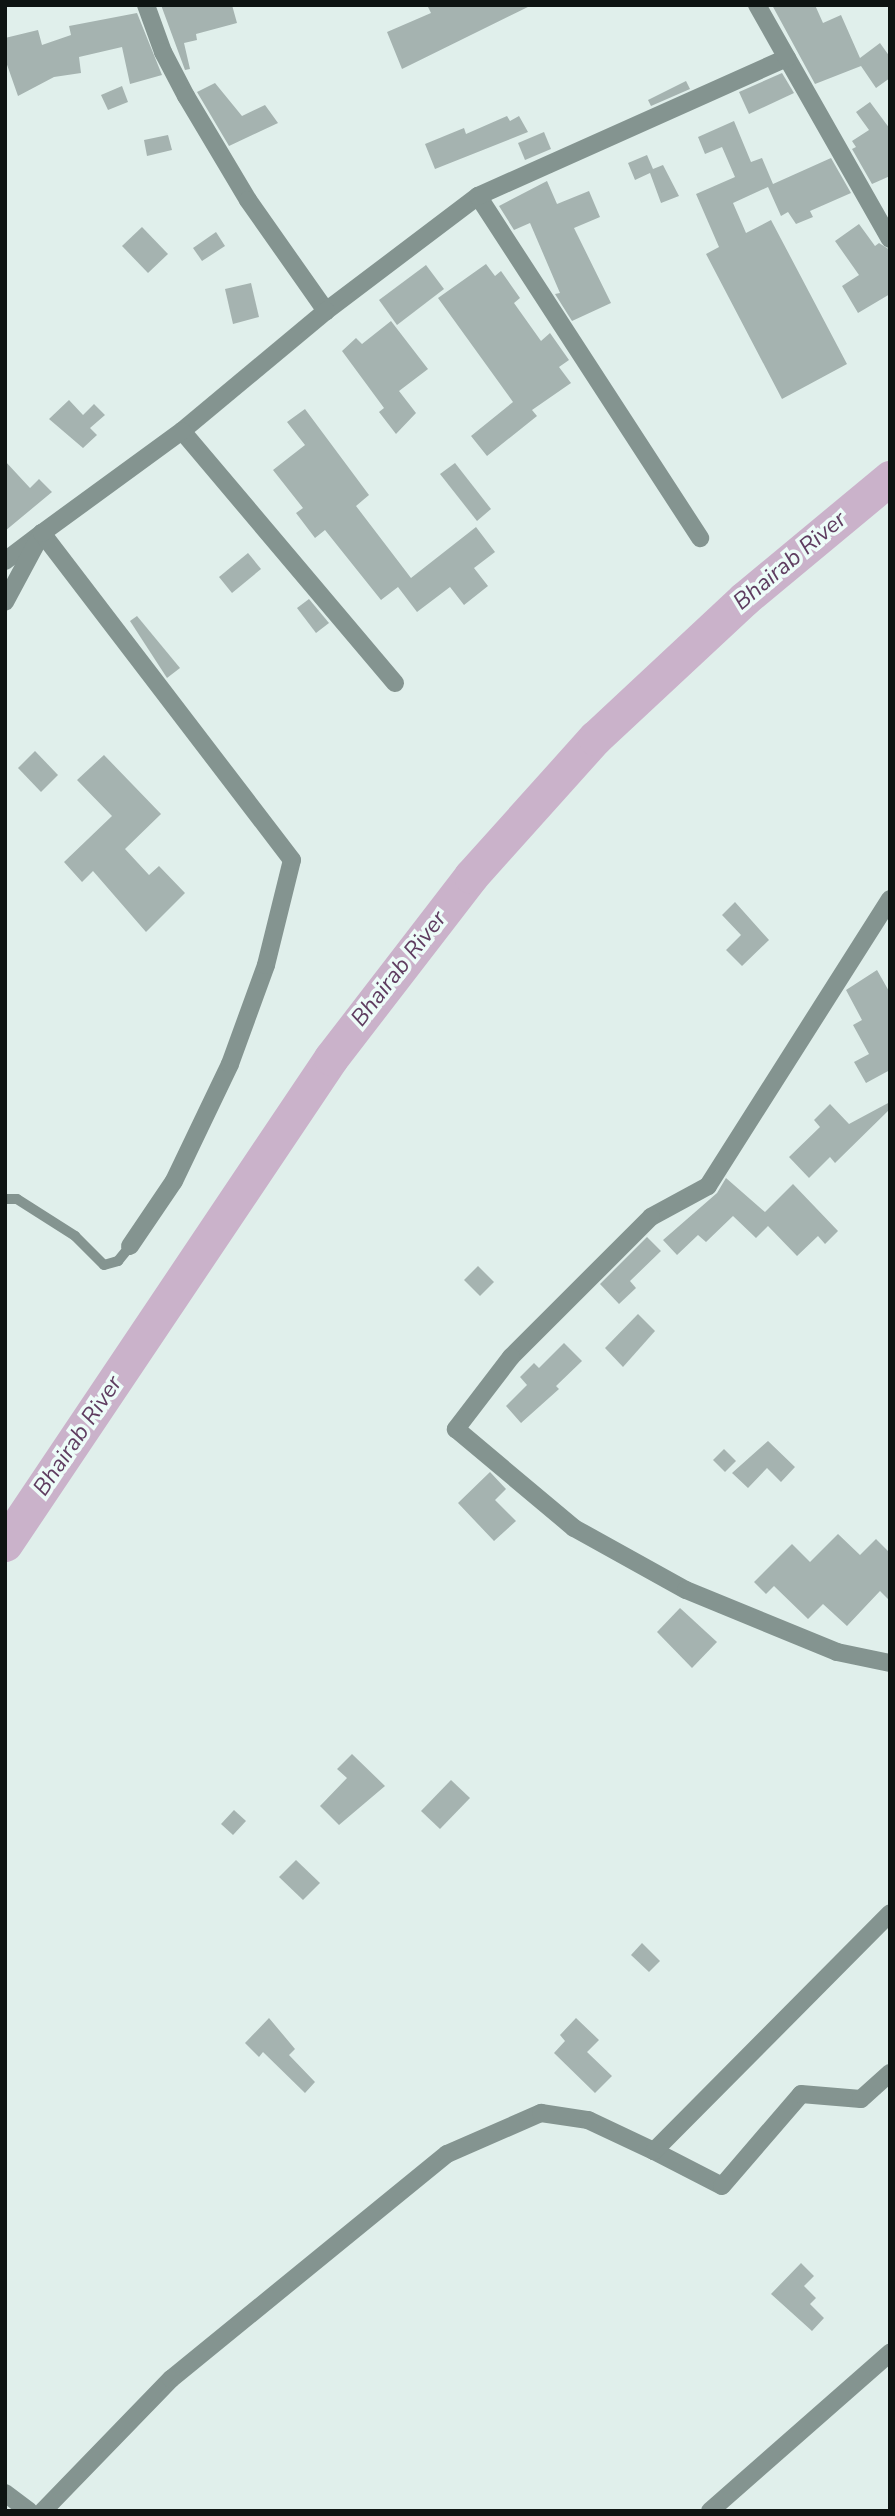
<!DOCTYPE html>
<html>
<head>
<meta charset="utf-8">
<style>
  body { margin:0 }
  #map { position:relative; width:895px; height:2516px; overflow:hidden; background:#e0efeb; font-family:"Nunito Sans",sans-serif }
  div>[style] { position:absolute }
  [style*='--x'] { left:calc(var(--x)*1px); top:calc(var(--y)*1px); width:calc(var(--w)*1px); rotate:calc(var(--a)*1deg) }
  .river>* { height:35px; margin:-17.5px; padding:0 17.5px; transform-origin:17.5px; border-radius:17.5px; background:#cab2ca }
  .building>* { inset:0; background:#a5b3b0 }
  .lane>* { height:10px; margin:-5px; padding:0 5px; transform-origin:5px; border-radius:5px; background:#849490 }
  .street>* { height:18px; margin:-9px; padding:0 9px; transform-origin:9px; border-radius:9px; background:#849490 }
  span { translate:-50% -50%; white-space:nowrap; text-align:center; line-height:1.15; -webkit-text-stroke:7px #edfcf8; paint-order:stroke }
  .water-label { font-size:23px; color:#5f3d60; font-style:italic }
  .frame { position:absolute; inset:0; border:7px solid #0e1412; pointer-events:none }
</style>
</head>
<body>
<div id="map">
  <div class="river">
    <i style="--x:5;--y:1544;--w:585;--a:-56.15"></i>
    <i style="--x:331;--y:1058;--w:230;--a:-52.4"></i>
    <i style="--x:471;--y:876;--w:186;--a:-48.1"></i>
    <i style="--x:595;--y:738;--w:204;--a:-43"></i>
    <i style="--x:744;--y:599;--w:190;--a:-39.7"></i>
  </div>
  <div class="building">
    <i style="clip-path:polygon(161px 5px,232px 5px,237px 23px,196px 34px,197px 40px,184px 43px,190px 69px,185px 70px)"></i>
    <i style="clip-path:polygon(427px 5px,532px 5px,402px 69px,387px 32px,431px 13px)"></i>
    <i style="clip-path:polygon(772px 5px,815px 5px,823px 23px,841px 15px,860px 58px,880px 43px,890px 57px,890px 78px,876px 88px,861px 66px,815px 84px)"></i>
    <i style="clip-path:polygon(137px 13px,162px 75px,130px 84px,122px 47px,79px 57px,81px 73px,54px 77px,18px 96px,5px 59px,5px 38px,38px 30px,42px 45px,71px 35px,69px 26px)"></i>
    <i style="clip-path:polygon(782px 73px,794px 93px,749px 114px,739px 92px)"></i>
    <i style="clip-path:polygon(686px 81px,690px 89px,651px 106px,648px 100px)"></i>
    <i style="clip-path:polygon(215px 83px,242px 116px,265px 105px,278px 123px,229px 146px,197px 92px)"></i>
    <i style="clip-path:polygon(122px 86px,128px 102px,108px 110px,101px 95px)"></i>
    <i style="clip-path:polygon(870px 102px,890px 129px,890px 176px,872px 184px,852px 149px,856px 147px,852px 141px,869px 130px,856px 112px)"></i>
    <i style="clip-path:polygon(507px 116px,510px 121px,519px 116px,528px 132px,435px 169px,425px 144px,464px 128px,466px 134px)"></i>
    <i style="clip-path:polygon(734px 121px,751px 162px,762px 158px,773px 184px,831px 158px,851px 193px,810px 211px,813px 217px,796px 224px,788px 212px,781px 216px,768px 187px,733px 203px,746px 233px,771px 220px,847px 364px,782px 399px,706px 254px,719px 247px,696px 194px,735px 177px,722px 147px,705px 154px,698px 137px)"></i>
    <i style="clip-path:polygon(544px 132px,551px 149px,525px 160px,518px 143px)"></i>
    <i style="clip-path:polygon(168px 135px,172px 150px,147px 156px,144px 140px)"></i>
    <i style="clip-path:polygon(647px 155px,653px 169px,663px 165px,679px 196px,661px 203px,650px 173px,635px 180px,628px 163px)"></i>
    <i style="clip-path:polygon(547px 181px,557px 204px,589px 191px,600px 217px,574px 228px,611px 303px,572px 321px,555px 294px,560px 293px,530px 223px,514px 230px,499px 206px)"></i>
    <i style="clip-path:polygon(859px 224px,875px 246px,879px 243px,890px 250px,890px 294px,858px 313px,842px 286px,859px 275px,835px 241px)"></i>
    <i style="clip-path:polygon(142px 227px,168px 254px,148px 273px,122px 246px)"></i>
    <i style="clip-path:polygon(216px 232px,225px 246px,202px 261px,193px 248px)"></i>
    <i style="clip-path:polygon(486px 264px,495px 276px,501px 271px,520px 298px,514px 303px,541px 341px,550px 333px,569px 360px,559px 367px,571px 383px,532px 410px,537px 416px,487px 456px,471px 436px,513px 402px,438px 298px)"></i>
    <i style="clip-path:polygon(426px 265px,444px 289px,397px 325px,379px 300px)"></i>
    <i style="clip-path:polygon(251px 283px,259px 317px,233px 324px,225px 289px)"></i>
    <i style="clip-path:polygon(391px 321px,428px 369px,399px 391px,416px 413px,396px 434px,379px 412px,384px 408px,342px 351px,356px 338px,362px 344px)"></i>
    <i style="clip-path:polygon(69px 400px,83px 415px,94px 404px,105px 415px,90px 428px,97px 435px,83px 448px,49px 419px)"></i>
    <i style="clip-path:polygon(305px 409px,369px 495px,356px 506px,411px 578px,476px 527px,495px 552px,474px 568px,488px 586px,464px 605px,450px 587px,417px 612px,398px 587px,381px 600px,325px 530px,315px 538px,296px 513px,303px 508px,273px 470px,305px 445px,287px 422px)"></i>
    <i style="clip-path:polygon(5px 461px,30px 488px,39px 479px,52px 492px,5px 531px)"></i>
    <i style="clip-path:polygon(455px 463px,491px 509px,477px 521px,440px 474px)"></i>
    <i style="clip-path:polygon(248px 553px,261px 569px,232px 593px,219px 577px)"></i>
    <i style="clip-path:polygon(309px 599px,329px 623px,316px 633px,297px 608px)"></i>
    <i style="clip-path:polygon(137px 616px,180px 668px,167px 678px,130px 621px)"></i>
    <i style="clip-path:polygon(35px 751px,58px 775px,41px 792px,18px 768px)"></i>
    <i style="clip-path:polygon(104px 755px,161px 814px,125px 849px,149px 875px,159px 866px,185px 893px,146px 932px,93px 871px,82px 882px,64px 862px,112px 816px,77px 780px)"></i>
    <i style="clip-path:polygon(735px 902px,769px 940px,742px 966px,726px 950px,741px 935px,722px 915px)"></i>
    <i style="clip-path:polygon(877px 970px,890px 993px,890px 1070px,866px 1083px,854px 1062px,869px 1054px,853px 1025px,862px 1020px,846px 990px)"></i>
    <i style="clip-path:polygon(890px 1102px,890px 1109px,835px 1163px,830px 1157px,809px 1178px,789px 1157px,820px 1127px,814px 1120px,830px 1104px,849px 1124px)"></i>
    <i style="clip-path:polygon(726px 1178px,765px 1212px,793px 1184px,838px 1231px,825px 1244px,818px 1236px,797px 1256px,768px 1226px,756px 1238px,733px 1216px,706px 1242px,698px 1235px,677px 1255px,663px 1240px,717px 1193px)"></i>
    <i style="clip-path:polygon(647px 1237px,661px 1251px,630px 1281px,636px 1288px,619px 1304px,600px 1284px)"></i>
    <i style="clip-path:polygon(478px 1266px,494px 1282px,480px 1296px,464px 1280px)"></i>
    <i style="clip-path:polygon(638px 1314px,655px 1331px,623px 1367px,605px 1348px)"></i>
    <i style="clip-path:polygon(564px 1343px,582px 1361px,556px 1386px,559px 1389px,521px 1423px,506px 1406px,527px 1385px,520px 1377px,534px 1363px,539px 1368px)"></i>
    <i style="clip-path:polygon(768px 1441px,795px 1467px,781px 1482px,767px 1468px,748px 1488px,732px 1473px)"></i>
    <i style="clip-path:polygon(724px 1449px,736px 1461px,725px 1472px,713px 1460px)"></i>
    <i style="clip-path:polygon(490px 1472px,506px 1489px,495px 1500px,516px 1521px,494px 1541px,458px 1503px)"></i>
    <i style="clip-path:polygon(838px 1534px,860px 1555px,876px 1539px,890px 1553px,890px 1601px,880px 1591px,847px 1626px,823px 1604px,808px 1619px,774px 1586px,766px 1594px,754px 1582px,792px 1544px,810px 1562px)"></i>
    <i style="clip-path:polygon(680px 1608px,717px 1642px,692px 1668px,657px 1632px)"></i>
    <i style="clip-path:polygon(352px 1754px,385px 1786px,339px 1825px,320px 1806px,347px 1778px,337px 1769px)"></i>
    <i style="clip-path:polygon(451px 1780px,470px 1798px,440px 1829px,421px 1811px)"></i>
    <i style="clip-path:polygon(234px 1810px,246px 1821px,233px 1835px,221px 1824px)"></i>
    <i style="clip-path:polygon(296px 1860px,320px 1883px,303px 1900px,279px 1877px)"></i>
    <i style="clip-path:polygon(642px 1943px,660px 1961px,649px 1972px,631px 1955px)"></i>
    <i style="clip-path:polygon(269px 2018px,295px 2049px,289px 2055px,315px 2082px,305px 2093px,263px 2052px,259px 2057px,245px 2043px)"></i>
    <i style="clip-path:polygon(576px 2018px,599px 2040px,587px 2052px,612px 2076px,595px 2093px,554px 2053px,565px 2041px,560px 2035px)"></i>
    <i style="clip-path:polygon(801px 2263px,814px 2276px,804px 2286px,816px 2298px,810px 2304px,824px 2318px,812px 2331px,771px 2294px)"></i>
  </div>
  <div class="lane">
    <i style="--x:5;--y:1199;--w:12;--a:0"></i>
    <i style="--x:17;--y:1199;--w:69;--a:32.5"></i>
    <i style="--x:75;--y:1236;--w:41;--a:45"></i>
    <i style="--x:104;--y:1265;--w:15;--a:-16"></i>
    <i style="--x:118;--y:1261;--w:19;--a:-51"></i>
  </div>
  <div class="street">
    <i style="--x:146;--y:5;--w:50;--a:70.1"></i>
    <i style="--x:163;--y:52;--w:50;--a:62.4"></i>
    <i style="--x:186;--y:96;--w:121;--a:59.2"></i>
    <i style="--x:248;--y:200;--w:136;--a:54.9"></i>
    <i style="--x:326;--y:311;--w:191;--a:-37.1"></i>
    <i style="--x:478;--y:196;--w:408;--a:57"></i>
    <i style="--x:787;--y:58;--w:208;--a:60.4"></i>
    <i style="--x:478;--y:196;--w:338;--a:-24.1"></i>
    <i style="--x:787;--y:58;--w:61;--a:-119.5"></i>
    <i style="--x:326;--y:311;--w:187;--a:140.2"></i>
    <i style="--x:182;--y:431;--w:330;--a:49.8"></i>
    <i style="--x:5;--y:561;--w:46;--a:-37.1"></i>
    <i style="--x:42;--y:533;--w:78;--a:118.2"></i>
    <i style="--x:890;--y:899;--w:340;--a:122.4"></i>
    <i style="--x:708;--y:1186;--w:65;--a:151.5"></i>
    <i style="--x:651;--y:1217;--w:198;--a:135"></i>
    <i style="--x:511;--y:1357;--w:91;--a:127.4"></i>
    <i style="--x:456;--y:1429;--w:154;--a:40"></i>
    <i style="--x:574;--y:1528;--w:128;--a:29"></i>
    <i style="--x:686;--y:1590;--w:163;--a:22.3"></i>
    <i style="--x:837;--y:1652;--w:54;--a:11.7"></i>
    <i style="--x:130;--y:1246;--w:78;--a:-55.9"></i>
    <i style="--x:174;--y:1181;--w:130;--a:-64.4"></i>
    <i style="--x:230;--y:1064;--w:105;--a:-70"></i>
    <i style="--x:266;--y:965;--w:108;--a:-76.1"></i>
    <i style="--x:292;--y:860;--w:412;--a:-127.4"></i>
    <i style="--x:42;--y:533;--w:173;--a:-36.1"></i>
    <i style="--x:654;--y:2151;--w:76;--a:27.2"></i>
    <i style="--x:722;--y:2186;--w:121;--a:-49.3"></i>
    <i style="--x:801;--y:2094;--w:60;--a:4.8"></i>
    <i style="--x:861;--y:2099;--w:39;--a:-42"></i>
    <i style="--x:5;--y:2493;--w:30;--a:37"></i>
    <i style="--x:43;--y:2511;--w:184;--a:-45.9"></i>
    <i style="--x:171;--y:2379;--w:356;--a:-39.2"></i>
    <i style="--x:447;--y:2154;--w:103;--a:-23.6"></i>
    <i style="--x:541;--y:2113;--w:48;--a:8.5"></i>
    <i style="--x:588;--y:2120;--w:73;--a:25.2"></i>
    <i style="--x:654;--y:2151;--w:335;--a:-45.2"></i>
    <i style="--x:710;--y:2511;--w:240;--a:-41.3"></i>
  </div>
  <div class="water-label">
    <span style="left:790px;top:561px;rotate:-40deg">Bhairab River</span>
    <span style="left:399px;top:969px;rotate:-52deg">Bhairab River</span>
    <span style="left:78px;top:1436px;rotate:-56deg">Bhairab River</span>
  </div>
  <div class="frame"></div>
</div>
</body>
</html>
